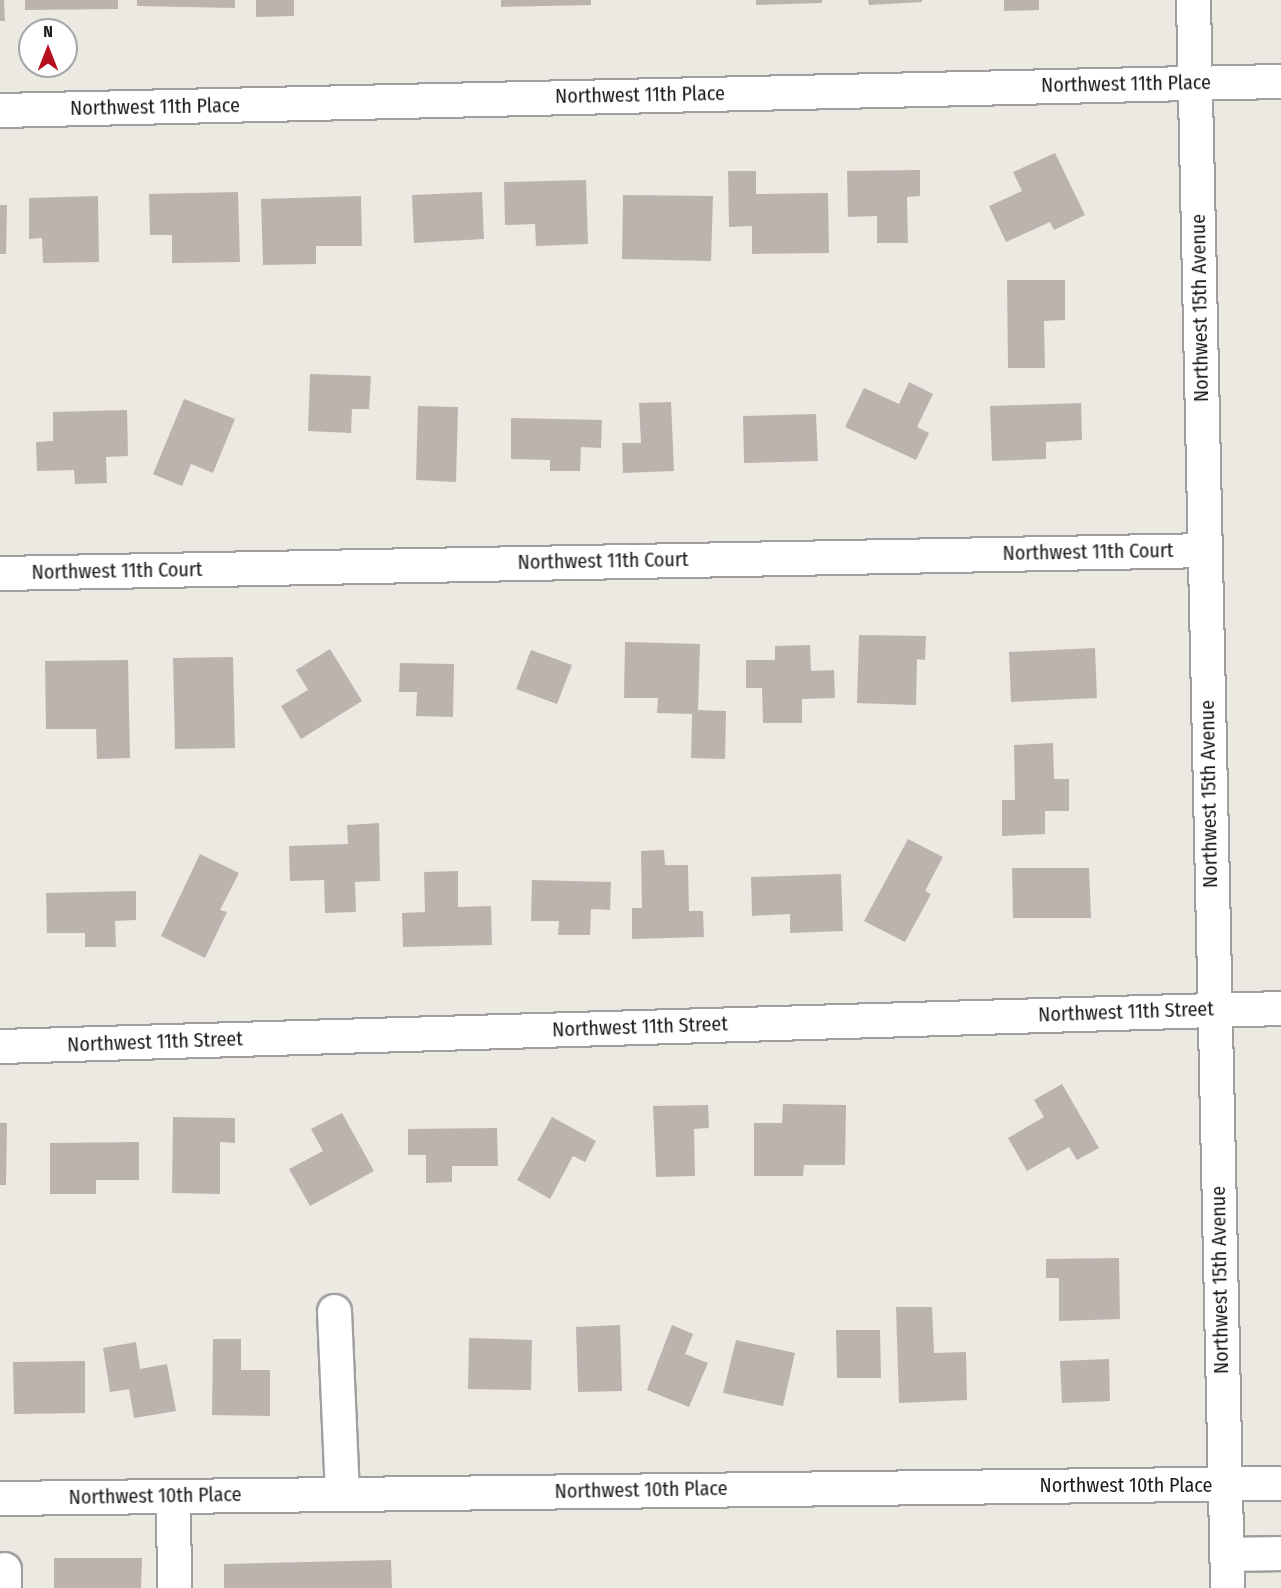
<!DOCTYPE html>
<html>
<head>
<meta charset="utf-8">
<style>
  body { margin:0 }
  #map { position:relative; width:1281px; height:1588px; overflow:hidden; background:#ece8e2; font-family:"Fira Sans Condensed",sans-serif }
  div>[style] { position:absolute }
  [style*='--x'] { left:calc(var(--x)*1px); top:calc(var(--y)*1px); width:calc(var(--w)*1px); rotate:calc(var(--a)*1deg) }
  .building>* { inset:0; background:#bcb3af }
  .roads { filter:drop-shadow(2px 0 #9f9f9f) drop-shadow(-2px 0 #9f9f9f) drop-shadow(0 2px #9f9f9f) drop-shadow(0 -2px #9f9f9f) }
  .minor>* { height:33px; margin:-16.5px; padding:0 16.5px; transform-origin:16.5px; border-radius:16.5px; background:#fff }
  span { translate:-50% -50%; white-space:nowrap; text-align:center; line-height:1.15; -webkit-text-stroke:5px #fff; paint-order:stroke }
  .street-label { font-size:20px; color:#1b1b1b }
  .north { position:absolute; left:18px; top:18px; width:60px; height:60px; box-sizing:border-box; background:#fff; border:2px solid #a4a4a4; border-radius:50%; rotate:0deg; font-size:16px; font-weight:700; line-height:24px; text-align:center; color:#1b1b1b }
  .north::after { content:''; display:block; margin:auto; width:21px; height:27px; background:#b5111f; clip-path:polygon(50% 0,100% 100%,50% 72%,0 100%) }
</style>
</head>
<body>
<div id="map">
  <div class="building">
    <i style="clip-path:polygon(0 0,4px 0,5px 21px,0 21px)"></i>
    <i style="clip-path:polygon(25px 0,118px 0,118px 9px,25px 10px)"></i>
    <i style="clip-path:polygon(137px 0,235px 0,235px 8px,137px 6px)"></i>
    <i style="clip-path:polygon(256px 0,294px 0,294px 16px,256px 17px)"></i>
    <i style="clip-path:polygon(501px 0,591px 0,591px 5px,501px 7px)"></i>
    <i style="clip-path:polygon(756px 0,822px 0,822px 3px,756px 5px)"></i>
    <i style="clip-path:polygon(868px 0,922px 0,922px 2px,869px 5px)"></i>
    <i style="clip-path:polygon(1004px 0,1039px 0,1039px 10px,1004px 11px)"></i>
    <i style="clip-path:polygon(1055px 153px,1085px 215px,1054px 230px,1050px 222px,1006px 242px,989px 206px,1022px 191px,1013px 172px)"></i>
    <i style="clip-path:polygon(920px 170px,920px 196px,907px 197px,908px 243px,877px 243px,877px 216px,848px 217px,847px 171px)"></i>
    <i style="clip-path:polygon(728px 171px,756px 171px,756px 194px,828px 193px,829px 253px,752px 254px,752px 226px,729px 227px)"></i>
    <i style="clip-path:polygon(586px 180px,588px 244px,536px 246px,535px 224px,505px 225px,504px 182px)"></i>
    <i style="clip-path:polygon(238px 192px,240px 262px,172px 263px,172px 235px,150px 235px,149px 194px)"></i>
    <i style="clip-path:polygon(482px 192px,484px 239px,414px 243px,412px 195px)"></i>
    <i style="clip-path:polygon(623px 195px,713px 196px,711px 261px,622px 259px)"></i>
    <i style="clip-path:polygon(98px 196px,99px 262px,43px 263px,42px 238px,29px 239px,29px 198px)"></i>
    <i style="clip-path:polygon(361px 196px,362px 246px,316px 246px,316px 264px,263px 265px,261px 199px)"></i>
    <i style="clip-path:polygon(0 205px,7px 205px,6px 254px,0 254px)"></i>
    <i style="clip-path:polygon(1007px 280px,1065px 280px,1065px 320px,1044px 321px,1045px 368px,1008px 368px)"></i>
    <i style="clip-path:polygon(310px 374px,371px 376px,369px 409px,352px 409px,351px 433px,308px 431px)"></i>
    <i style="clip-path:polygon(909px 382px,933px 394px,917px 427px,929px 433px,916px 460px,845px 427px,864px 388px,899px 404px)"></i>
    <i style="clip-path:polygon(184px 399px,235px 419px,213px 473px,191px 464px,182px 486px,153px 474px)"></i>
    <i style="clip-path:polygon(671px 402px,674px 471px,623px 473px,622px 443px,641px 443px,639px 403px)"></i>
    <i style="clip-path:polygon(1081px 403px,1082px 440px,1046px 442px,1046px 459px,992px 461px,990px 406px)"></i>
    <i style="clip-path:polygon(418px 406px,458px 407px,456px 482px,416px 480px)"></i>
    <i style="clip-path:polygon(127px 410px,128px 456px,106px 457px,107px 483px,75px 484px,74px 470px,37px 471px,36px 442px,53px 441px,53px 412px)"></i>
    <i style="clip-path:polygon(816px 414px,818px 461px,744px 463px,743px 416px)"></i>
    <i style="clip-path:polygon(511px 418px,602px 420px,601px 448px,581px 447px,580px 471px,550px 471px,550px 460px,511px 459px)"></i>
    <i style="clip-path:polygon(859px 635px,926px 636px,925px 660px,917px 659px,916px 705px,857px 703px)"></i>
    <i style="clip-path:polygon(625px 642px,700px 644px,698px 710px,726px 711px,725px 759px,691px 758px,692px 714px,657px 713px,658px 698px,624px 698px)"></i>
    <i style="clip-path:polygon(810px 645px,811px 671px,834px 670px,835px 698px,802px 699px,802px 723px,763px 723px,762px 688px,746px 688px,746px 660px,775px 660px,775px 646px)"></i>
    <i style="clip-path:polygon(1095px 648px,1097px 698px,1011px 702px,1009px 652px)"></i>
    <i style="clip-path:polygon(330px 649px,362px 701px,301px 739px,281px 706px,308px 690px,296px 670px)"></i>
    <i style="clip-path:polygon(531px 650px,572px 665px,557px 704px,516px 689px)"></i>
    <i style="clip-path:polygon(233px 657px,235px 748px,175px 749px,173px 658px)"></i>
    <i style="clip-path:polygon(128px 660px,130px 758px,97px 759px,96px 729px,46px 729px,45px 661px)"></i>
    <i style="clip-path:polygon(400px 663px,454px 664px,453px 717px,416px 716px,417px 692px,399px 692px)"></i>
    <i style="clip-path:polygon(1053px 743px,1054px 779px,1069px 779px,1069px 811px,1045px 811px,1045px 834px,1002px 836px,1002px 800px,1015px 800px,1014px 745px)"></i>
    <i style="clip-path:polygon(379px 823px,380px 881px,355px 882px,356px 912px,325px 913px,324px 880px,290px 881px,289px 846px,348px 844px,347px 825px)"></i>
    <i style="clip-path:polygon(908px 839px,943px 857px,925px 891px,931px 894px,905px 942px,864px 921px)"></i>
    <i style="clip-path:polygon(664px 850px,665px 865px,688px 865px,689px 911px,703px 911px,704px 937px,632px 939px,632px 908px,642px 908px,641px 851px)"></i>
    <i style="clip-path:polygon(200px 854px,239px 873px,220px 910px,227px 912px,205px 958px,161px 936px)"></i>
    <i style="clip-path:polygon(1012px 868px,1089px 868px,1091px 918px,1013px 918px)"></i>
    <i style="clip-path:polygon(458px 871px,458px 907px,491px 906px,492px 945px,403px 947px,402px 913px,425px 912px,424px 872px)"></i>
    <i style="clip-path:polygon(841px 874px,843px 931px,790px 933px,790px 914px,752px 916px,751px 877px)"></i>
    <i style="clip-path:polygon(532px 880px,611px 882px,610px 910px,591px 909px,590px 935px,558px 935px,559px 921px,531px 921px)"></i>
    <i style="clip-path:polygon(136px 891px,136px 920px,115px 921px,116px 947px,85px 947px,85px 933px,47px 933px,46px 893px)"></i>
    <i style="clip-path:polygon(1062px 1084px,1099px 1148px,1077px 1160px,1069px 1147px,1027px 1171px,1008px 1138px,1044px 1117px,1034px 1100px)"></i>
    <i style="clip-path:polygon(783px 1104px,846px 1105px,845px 1165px,804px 1165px,803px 1176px,754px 1176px,754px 1123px,782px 1123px)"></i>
    <i style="clip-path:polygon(708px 1105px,709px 1128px,694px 1129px,695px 1176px,656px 1177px,653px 1106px)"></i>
    <i style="clip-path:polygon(342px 1113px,374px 1171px,310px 1206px,289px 1169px,323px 1151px,311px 1129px)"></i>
    <i style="clip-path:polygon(173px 1117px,235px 1118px,235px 1143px,220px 1142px,220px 1194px,172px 1193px)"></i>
    <i style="clip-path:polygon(552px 1117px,596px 1141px,585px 1162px,573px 1156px,550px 1199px,517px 1180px)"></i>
    <i style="clip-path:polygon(0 1123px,7px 1123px,6px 1185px,0 1185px)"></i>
    <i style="clip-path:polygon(497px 1128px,498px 1166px,452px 1166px,452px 1182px,426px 1183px,426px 1155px,408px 1155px,408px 1129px)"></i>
    <i style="clip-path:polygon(139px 1142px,139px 1180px,96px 1180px,96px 1194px,50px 1194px,50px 1143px)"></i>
    <i style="clip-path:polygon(1119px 1258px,1120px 1319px,1059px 1321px,1059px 1278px,1046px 1278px,1046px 1259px)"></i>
    <i style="clip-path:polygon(896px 1307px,932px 1307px,934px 1353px,966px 1352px,967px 1400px,899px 1403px)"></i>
    <i style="clip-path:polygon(620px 1325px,622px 1391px,578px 1392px,576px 1327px)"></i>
    <i style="clip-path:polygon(672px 1325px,693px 1334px,685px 1354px,708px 1363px,689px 1407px,647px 1390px)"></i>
    <i style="clip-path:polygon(836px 1330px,880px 1330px,881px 1378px,837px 1378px)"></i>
    <i style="clip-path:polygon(469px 1338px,532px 1340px,531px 1390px,468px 1389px)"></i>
    <i style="clip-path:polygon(213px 1339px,241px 1339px,241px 1370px,270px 1370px,270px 1416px,212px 1415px)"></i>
    <i style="clip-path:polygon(736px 1340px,795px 1353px,783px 1406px,723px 1393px)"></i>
    <i style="clip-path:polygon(136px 1342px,140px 1369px,167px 1364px,176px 1411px,134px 1418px,129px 1389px,110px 1392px,103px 1348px)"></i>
    <i style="clip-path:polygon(1109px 1359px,1110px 1401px,1062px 1403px,1060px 1361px)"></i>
    <i style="clip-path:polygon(85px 1361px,85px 1413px,14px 1414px,13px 1362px)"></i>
    <i style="clip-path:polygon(54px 1558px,142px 1558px,141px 1588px,54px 1588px)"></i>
    <i style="clip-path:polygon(391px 1560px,392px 1588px,224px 1588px,224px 1564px)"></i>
  </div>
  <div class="roads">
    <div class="minor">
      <i style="--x:1193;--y:0;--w:1588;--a:88.77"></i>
      <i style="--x:0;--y:110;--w:1281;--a:-1.3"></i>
      <i style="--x:0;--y:573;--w:1205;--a:-1.09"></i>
      <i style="--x:0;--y:1046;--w:1282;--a:-1.7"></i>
      <i style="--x:334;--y:1311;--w:183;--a:87.5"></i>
      <i style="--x:173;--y:1496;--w:92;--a:89.4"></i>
      <i style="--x:0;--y:1498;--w:1281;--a:-0.67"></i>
      <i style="--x:1227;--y:1554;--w:54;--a:-1.1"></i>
      <i style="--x:4;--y:1588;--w:19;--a:-90"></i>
    </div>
  </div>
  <div class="street-label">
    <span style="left:1126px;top:84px;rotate:-1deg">Northwest 11th Place</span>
    <span style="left:640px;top:95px;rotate:-1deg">Northwest 11th Place</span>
    <span style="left:155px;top:107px;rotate:-1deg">Northwest 11th Place</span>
    <span style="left:1200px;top:308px;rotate:-91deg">Northwest 15th Avenue</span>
    <span style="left:1088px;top:552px;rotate:-1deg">Northwest 11th Court</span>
    <span style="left:603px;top:561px;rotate:-1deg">Northwest 11th Court</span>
    <span style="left:117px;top:571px;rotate:-1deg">Northwest 11th Court</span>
    <span style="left:1209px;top:794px;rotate:-91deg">Northwest 15th Avenue</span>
    <span style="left:1126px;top:1012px;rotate:-2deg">Northwest 11th Street</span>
    <span style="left:640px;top:1027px;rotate:-2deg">Northwest 11th Street</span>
    <span style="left:155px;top:1042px;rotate:-2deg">Northwest 11th Street</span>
    <span style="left:1220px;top:1280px;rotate:-91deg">Northwest 15th Avenue</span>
    <span style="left:1126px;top:1485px">Northwest 10th Place</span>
    <span style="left:641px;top:1490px;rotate:-1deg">Northwest 10th Place</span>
    <span style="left:155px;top:1496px;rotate:-1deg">Northwest 10th Place</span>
  </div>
  <div class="north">N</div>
</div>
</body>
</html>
